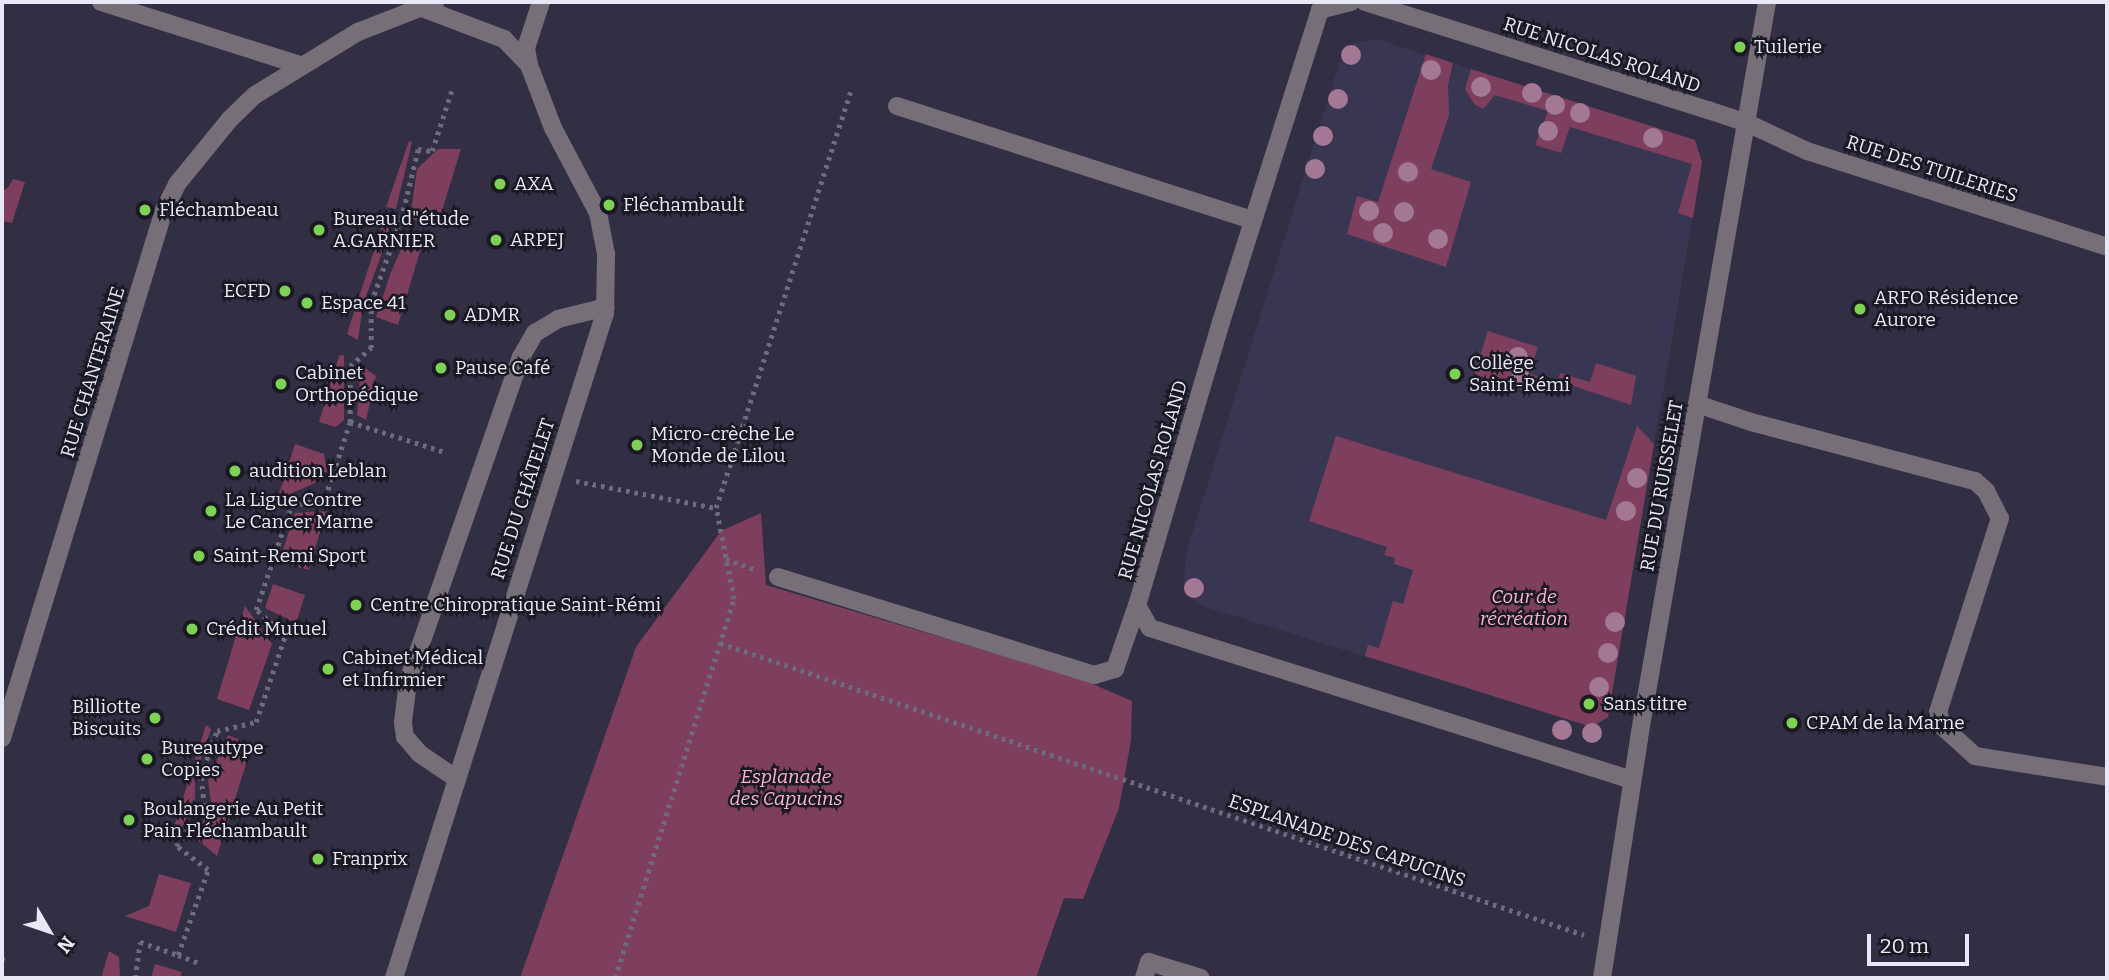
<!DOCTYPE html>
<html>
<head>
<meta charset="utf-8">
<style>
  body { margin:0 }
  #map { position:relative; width:2109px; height:980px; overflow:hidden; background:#322f45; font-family:Bitter,serif }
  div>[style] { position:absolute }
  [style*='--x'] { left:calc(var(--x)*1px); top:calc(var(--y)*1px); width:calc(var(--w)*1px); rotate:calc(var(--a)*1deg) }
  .built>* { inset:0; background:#393652 }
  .green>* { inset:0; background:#7e3e5e }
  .path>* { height:4.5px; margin-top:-2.25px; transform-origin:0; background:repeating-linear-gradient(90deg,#6d6b7e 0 3.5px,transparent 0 8.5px) }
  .service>* { height:18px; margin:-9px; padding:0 9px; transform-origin:9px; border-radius:9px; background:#766f78 }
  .minor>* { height:18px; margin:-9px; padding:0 9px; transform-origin:9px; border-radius:9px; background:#766f78 }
  .trees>* { width:20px; height:20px; margin:-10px; border-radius:50%; background:#a27894 }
  .dots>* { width:19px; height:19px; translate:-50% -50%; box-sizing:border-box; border:4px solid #1a1923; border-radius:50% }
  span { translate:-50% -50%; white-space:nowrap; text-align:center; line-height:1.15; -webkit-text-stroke:5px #1a1923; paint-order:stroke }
  .poi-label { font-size:19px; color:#e9e8f6 }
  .left { translate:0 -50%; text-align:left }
  .right { translate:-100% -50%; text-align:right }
  .street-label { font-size:19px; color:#e9e8f6 }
  .park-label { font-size:19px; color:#fdb3d5; font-style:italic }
  .frame { position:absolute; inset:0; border:4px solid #e9e8f6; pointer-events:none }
  .north { position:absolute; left:14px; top:896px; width:70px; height:70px; -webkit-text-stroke:5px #1a1923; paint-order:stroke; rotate:129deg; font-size:19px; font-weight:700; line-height:28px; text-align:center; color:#e9e8f6 }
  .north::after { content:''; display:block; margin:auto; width:24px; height:32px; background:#e9e8f6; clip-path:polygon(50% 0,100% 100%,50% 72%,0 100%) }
  .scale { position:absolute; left:1867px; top:934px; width:102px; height:32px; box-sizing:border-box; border:4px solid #e9e8f6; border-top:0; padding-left:9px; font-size:21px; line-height:24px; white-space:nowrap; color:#e9e8f6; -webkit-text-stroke:5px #1a1923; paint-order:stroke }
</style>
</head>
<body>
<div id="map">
  <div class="built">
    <i style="clip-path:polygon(1376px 39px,1695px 140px,1702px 162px,1608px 717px,1592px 727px,1203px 606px,1192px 598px,1183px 585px,1187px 550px,1339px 64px,1355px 43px)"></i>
  </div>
  <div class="green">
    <i style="clip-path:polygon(1426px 54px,1453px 63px,1448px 85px,1449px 115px,1431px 169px,1471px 182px,1446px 267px,1347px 234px,1357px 196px,1378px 202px)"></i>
    <i style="clip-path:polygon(1471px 69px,1695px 140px,1702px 162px,1693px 218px,1678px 213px,1692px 164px,1570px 127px,1561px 153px,1535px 145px,1548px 111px,1495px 95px,1483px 109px,1474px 104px,1465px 89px)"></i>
    <i style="clip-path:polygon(409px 141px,412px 142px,396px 209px,386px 207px)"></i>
    <i style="clip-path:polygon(438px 149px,461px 149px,437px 227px,410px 218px,417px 169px)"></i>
    <i style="clip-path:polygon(13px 179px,25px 182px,12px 223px,2px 221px,2px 191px,8px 188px)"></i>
    <i style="clip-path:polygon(383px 223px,390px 231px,363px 305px,358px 340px,347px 334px)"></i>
    <i style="clip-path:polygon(409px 232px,424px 238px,398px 325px,376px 317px,391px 272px)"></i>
    <i style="clip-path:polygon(1488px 331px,1538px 347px,1529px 373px,1542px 378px,1537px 395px,1474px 374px)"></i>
    <i style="clip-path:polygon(344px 355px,344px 420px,336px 427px,319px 422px,339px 356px)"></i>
    <i style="clip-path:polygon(1596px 363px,1636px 376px,1631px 405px,1558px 381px,1560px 373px,1590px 382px)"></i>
    <i style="clip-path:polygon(361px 365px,376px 376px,366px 420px,357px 415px)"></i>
    <i style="clip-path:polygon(1637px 426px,1654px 444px,1608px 717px,1592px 727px,1365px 656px,1368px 645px,1379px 648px,1393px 601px,1403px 604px,1413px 570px,1394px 564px,1395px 558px,1384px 555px,1387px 547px,1309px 521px,1336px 436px,1606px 520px)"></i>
    <i style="clip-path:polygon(295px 444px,324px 454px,328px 477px,277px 500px)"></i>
    <i style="clip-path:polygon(326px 511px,309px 570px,279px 562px,295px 513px)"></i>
    <i style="clip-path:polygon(761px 513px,766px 585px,1081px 679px,1132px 701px,1131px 740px,1119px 808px,1083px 899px,1064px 898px,1036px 978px,520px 978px,636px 647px,721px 531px)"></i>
    <i style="clip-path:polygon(273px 584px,305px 595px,296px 623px,265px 608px)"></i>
    <i style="clip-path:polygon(245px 606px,272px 644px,249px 710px,217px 699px)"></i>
    <i style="clip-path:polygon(206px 725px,211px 729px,195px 776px,195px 804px,179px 832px,172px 833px)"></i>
    <i style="clip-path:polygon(228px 735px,252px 745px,217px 856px,192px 835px,212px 809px,208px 781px)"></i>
    <i style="clip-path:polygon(159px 874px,191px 883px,176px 932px,125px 916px,149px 906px)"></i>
    <i style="clip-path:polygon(109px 951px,119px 957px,120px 978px,101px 978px)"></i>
    <i style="clip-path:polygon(155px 964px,182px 972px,180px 978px,151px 978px)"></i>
  </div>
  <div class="path">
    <i style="--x:350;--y:422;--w:100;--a:17.5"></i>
    <i style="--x:576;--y:481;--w:143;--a:10.9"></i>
    <i style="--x:726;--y:559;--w:33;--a:20"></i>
    <i style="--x:720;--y:643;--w:912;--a:18.67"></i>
    <i style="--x:178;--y:955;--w:22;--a:21"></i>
    <i style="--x:2;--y:959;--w:3;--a:18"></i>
    <i style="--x:135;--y:978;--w:36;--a:-82"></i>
    <i style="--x:140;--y:942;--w:40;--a:18.9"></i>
    <i style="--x:178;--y:955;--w:90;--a:-70.6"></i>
    <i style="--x:208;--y:870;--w:40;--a:-143"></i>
    <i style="--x:176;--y:846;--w:49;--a:-55"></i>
    <i style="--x:204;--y:806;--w:30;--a:-96"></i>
    <i style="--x:201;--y:776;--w:48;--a:-70.4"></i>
    <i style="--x:217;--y:731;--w:40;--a:-13"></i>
    <i style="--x:256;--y:722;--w:91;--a:-71.4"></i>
    <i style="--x:285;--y:636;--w:39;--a:-138"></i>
    <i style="--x:256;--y:610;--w:110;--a:-71.4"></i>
    <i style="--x:291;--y:506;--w:35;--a:-13"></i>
    <i style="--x:325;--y:498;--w:80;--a:-71.8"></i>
    <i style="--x:350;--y:422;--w:56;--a:-90"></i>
    <i style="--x:350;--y:366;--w:28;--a:-41"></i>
    <i style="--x:371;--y:348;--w:45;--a:-90"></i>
    <i style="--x:371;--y:303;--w:89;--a:-70.3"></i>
    <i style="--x:401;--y:219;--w:72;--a:-76.3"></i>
    <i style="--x:418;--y:149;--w:14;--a:8"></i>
    <i style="--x:432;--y:151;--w:65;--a:-72.1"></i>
    <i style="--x:615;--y:978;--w:397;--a:-72.6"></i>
    <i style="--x:734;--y:599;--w:93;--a:-101.2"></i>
    <i style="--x:716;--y:508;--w:439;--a:-72.1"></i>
  </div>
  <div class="service">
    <i style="--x:897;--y:106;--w:374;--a:17.8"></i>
    <i style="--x:1697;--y:404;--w:57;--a:18.4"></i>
    <i style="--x:1751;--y:422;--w:232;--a:14.8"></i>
    <i style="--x:1975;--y:481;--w:15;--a:42"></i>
    <i style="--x:1986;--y:491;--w:30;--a:63"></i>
    <i style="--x:2000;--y:518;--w:204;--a:107.7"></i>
    <i style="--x:1938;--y:712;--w:16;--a:72"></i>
    <i style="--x:1943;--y:727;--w:43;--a:42.2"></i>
    <i style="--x:1975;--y:756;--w:134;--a:9"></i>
    <i style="--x:778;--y:577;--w:331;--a:17.2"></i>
    <i style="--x:1094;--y:675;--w:22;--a:-16"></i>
    <i style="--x:1115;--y:669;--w:68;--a:-71"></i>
    <i style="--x:457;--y:779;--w:45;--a:-146"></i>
    <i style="--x:420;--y:754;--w:23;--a:-131"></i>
    <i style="--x:405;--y:737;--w:15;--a:-98"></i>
    <i style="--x:403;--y:722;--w:41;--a:-83"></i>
    <i style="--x:408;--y:681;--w:343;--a:-70.8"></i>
    <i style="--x:521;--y:357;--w:28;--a:-60"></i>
    <i style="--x:535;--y:333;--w:27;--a:-31"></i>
    <i style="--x:558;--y:319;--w:49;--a:-14"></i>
  </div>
  <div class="minor">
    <i style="--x:101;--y:2;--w:209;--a:17.6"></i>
    <i style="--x:1351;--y:2;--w:32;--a:166"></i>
    <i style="--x:1320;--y:10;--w:327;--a:107.6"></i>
    <i style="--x:1221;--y:322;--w:295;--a:106.5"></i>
    <i style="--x:1137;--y:605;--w:26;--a:61"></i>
    <i style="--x:1150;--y:628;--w:505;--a:17.5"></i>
    <i style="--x:1365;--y:2;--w:360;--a:17.5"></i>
    <i style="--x:1708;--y:110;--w:41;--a:18.4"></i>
    <i style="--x:1747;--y:123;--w:66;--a:25"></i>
    <i style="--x:1807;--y:151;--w:315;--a:17.7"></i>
    <i style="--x:417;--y:6;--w:93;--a:20.8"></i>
    <i style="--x:504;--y:39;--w:36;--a:46"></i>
    <i style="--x:2;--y:738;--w:552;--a:-72.94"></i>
    <i style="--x:164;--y:210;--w:29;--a:-63"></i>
    <i style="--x:177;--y:184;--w:84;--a:-50.8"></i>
    <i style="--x:230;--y:119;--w:35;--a:-44"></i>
    <i style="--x:255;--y:95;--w:121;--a:-31.5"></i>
    <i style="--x:358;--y:32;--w:83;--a:-21.3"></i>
    <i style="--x:394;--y:978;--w:698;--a:-72.4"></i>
    <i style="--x:605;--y:313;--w:59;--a:-89"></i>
    <i style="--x:606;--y:254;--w:42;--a:-101"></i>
    <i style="--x:598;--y:213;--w:96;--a:-117.9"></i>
    <i style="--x:553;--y:128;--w:67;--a:-110.9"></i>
    <i style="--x:529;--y:65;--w:17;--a:-100"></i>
    <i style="--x:526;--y:48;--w:48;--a:-71.9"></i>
    <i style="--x:1144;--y:978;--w:17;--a:-73"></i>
    <i style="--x:1149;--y:962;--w:54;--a:17.1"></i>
    <i style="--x:1602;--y:978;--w:243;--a:-81.2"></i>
    <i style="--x:1639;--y:738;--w:747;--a:-80.13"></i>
  </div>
  <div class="trees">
    <i style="left:1351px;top:55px"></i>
    <i style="left:1431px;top:70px"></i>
    <i style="left:1481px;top:87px"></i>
    <i style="left:1532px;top:93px"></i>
    <i style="left:1338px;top:99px"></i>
    <i style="left:1555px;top:105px"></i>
    <i style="left:1580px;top:113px"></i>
    <i style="left:1548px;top:131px"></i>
    <i style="left:1323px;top:136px"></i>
    <i style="left:1653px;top:138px"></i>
    <i style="left:1315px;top:169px"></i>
    <i style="left:1408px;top:172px"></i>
    <i style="left:1369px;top:211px"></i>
    <i style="left:1404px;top:212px"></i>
    <i style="left:1383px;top:233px"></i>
    <i style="left:1438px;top:239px"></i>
    <i style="left:1518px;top:357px"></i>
    <i style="left:1521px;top:379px"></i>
    <i style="left:1637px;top:478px"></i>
    <i style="left:1626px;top:511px"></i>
    <i style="left:1194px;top:588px"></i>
    <i style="left:1615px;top:622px"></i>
    <i style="left:1608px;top:653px"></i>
    <i style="left:1599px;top:687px"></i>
    <i style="left:1562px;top:730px"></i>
    <i style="left:1592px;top:733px"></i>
  </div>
  <div class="dots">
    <i style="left:1740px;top:47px;background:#7dd154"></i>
    <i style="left:500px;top:184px;background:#7dd154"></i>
    <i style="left:609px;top:205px;background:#7dd154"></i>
    <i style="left:145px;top:210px;background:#7dd154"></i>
    <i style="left:319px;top:230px;background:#7dd154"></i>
    <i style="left:496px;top:240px;background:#7dd154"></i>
    <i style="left:285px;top:291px;background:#7dd154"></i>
    <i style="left:307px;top:303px;background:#7dd154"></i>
    <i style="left:1860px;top:309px;background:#7dd154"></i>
    <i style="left:450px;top:315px;background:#7dd154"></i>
    <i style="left:441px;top:368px;background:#7dd154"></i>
    <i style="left:1455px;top:374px;background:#7dd154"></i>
    <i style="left:281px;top:384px;background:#7dd154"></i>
    <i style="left:637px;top:445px;background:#7dd154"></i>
    <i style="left:235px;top:471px;background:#7dd154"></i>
    <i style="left:211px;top:511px;background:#7dd154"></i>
    <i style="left:199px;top:556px;background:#7dd154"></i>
    <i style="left:356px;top:605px;background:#7dd154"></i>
    <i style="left:192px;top:629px;background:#7dd154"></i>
    <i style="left:328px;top:669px;background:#7dd154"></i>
    <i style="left:1589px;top:704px;background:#7dd154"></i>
    <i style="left:155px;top:718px;background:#7dd154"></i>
    <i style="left:1792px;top:723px;background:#7dd154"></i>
    <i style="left:147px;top:759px;background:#7dd154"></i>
    <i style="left:129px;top:820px;background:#7dd154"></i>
    <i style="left:318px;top:859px;background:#7dd154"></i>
  </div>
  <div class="poi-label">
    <span class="left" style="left:1754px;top:47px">Tuilerie</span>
    <span class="left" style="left:514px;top:184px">AXA</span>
    <span class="left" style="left:623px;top:205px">Fléchambault</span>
    <span class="left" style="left:159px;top:210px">Fléchambeau</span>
    <span class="left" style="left:333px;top:230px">Bureau d"étude<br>A.GARNIER</span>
    <span class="left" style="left:510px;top:240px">ARPEJ</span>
    <span class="right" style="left:271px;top:291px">ECFD</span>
    <span class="left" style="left:1874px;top:309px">ARFO Résidence<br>Aurore</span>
    <span class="left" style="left:321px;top:303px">Espace 41</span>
    <span class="left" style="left:464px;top:315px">ADMR</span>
    <span class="left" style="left:1469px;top:374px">Collège<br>Saint-Rémi</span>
    <span class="left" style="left:455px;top:368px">Pause Café</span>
    <span class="left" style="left:295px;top:384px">Cabinet<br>Orthopédique</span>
    <span class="left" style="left:651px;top:445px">Micro-crèche Le<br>Monde de Lilou</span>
    <span class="left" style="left:249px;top:471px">audition Leblan</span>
    <span class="left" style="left:225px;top:511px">La Ligue Contre<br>Le Cancer Marne</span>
    <span class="left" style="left:213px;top:556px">Saint-Remi Sport</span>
    <span class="left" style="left:370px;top:605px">Centre Chiropratique Saint-Rémi</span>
    <span class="left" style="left:206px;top:629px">Crédit Mutuel</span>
    <span class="left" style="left:342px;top:669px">Cabinet Médical<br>et Infirmier</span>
    <span class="left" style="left:1603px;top:704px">Sans titre</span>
    <span class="right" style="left:141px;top:718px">Billiotte<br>Biscuits</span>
    <span class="left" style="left:1806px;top:723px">CPAM de la Marne</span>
    <span class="left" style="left:161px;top:759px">Bureautype<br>Copies</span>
    <span class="left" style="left:143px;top:820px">Boulangerie Au Petit<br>Pain Fléchambault</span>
    <span class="left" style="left:332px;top:859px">Franprix</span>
  </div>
  <div class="street-label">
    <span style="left:1602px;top:55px;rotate:18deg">RUE NICOLAS ROLAND</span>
    <span style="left:1932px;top:169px;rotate:18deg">RUE DES TUILERIES</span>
    <span style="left:93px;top:372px;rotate:-73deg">RUE CHANTERAINE</span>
    <span style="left:1153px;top:480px;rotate:-74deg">RUE NICOLAS ROLAND</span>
    <span style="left:1662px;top:486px;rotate:-80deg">RUE DU RUISSELET</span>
    <span style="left:523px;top:499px;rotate:-72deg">RUE DU CHÂTELET</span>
    <span style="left:1347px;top:841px;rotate:19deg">ESPLANADE DES CAPUCINS</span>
  </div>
  <div class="park-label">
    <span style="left:1524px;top:608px">Cour de<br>récréation</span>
    <span style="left:786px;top:788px">Esplanade<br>des Capucins</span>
  </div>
  <div class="frame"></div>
  <div class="north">N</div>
  <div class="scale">20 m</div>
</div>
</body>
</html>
